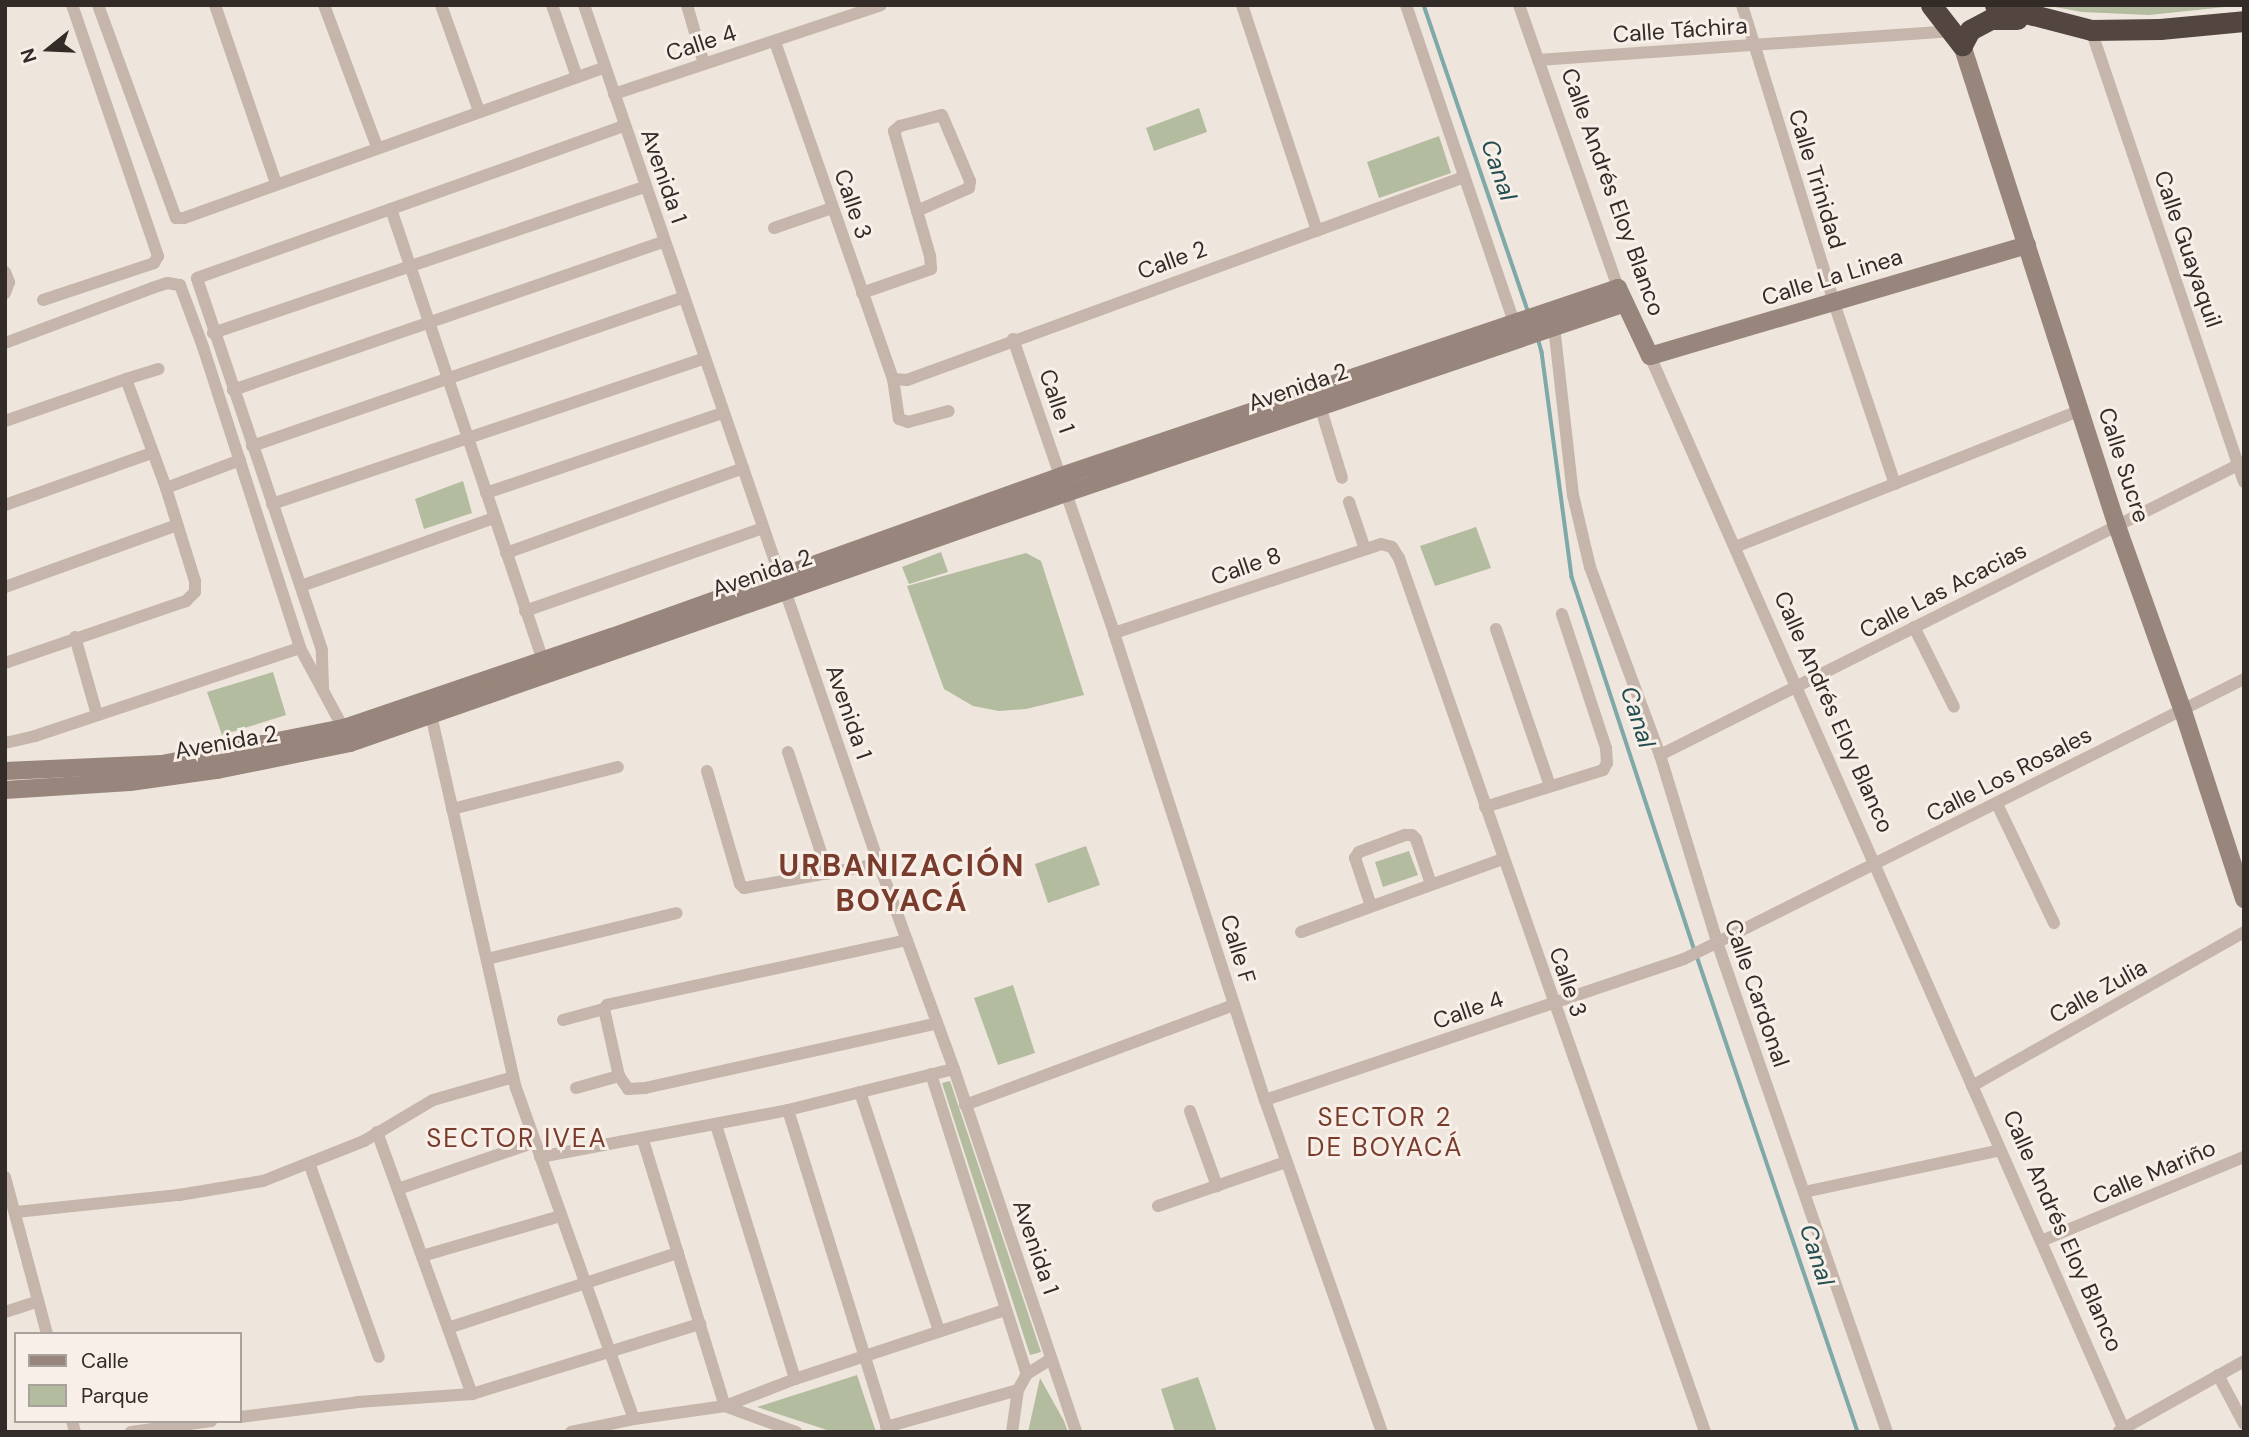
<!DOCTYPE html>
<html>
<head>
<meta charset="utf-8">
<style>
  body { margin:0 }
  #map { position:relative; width:2249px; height:1437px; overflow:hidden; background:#eee5dc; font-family:"DM Sans",sans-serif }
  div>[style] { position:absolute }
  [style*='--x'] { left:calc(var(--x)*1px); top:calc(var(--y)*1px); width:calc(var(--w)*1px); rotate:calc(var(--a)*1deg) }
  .green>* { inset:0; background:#b3bc9e }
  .stream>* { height:3.5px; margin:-1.75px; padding:0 1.75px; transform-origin:1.75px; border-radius:1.75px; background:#7fa8a8 }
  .street>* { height:12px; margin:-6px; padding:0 6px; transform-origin:6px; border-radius:6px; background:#c5b5aa }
  .secondary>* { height:18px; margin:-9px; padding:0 9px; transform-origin:9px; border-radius:9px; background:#98857b }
  .highway>* { height:21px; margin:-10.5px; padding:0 10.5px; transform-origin:10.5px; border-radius:10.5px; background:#534641 }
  span { translate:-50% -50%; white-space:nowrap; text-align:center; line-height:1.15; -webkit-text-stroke:6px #f7efe8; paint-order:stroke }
  .street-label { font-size:23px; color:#332b28 }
  .water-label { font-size:24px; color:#234e50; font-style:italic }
  .quarter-label { font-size:26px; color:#783b2c; letter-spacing:2px }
  .district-label { font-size:30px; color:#783b2c; font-weight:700; letter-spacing:2px }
  .frame { position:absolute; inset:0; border:7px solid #332b28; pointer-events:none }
  .legend { position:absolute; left:14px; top:1332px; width:228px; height:91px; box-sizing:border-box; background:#f7efe8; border:2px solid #a9a19b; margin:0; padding:9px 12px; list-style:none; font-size:21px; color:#332b28 }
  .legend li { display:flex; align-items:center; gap:14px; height:35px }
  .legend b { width:35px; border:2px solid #a9a19b }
  .north { position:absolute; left:14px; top:14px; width:70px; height:70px; -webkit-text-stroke:5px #f7efe8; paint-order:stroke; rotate:252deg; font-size:19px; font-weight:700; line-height:28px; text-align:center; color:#332b28 }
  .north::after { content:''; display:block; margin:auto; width:24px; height:32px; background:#332b28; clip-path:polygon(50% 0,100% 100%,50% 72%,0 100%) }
</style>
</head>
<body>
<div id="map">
  <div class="green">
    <i style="clip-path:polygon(2044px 5px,2244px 5px,2149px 15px,2082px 12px)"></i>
    <i style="clip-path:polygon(1199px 108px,1207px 132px,1154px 151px,1146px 128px)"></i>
    <i style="clip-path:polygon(1439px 136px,1451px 173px,1379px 198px,1367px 162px)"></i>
    <i style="clip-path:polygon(463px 481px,472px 513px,424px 529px,415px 499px)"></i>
    <i style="clip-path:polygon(1476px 527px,1491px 568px,1435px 586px,1420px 546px)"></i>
    <i style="clip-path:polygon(941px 552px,948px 572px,909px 584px,902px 567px)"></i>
    <i style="clip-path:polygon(1026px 553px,1041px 561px,1084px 695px,1026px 709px,999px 711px,973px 706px,944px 689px,907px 586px)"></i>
    <i style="clip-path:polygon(273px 672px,286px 715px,222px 735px,207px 692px)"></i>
    <i style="clip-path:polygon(1086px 846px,1100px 885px,1048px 903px,1035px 864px)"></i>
    <i style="clip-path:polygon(1409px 851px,1418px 875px,1383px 887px,1375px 862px)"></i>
    <i style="clip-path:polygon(1013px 985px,1035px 1053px,998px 1065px,974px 998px)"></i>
    <i style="clip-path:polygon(950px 1081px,1041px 1352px,1030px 1355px,942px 1083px)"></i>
    <i style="clip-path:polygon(857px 1375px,876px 1432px,833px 1432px,757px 1407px)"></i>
    <i style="clip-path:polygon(1198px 1377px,1217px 1432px,1175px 1432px,1161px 1389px)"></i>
    <i style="clip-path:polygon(1040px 1378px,1064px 1421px,1068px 1432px,1028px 1432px)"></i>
  </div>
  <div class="stream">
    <i style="--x:1424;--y:5;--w:323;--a:71.2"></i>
    <i style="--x:1538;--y:338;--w:15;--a:74"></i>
    <i style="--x:1542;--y:352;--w:227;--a:82.4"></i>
    <i style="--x:1572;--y:577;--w:391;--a:71.8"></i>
    <i style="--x:1697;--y:956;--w:502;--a:71.31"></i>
  </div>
  <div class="street">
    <i style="--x:98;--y:5;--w:227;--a:69.9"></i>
    <i style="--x:176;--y:218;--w:8;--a:0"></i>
    <i style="--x:184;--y:218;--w:447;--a:-19.7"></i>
    <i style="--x:215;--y:5;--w:188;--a:71.1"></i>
    <i style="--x:324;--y:5;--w:152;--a:69.5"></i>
    <i style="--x:441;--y:5;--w:113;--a:70.3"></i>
    <i style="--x:552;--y:5;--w:76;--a:70.9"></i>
    <i style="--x:584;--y:5;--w:908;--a:71.05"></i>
    <i style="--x:879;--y:864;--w:218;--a:69.9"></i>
    <i style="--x:954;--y:1069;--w:383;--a:71.4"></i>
    <i style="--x:687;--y:5;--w:61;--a:73.9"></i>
    <i style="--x:1242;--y:5;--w:238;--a:71.6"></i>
    <i style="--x:1406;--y:5;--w:336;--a:71.2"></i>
    <i style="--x:1519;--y:5;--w:300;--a:70.7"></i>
    <i style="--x:1742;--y:5;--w:312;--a:72.8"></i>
    <i style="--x:1834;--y:303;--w:191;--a:71.4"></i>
    <i style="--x:2091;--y:30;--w:477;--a:71.3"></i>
    <i style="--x:775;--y:42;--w:357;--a:70.7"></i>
    <i style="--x:893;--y:379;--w:40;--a:81.5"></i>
    <i style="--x:899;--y:419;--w:9;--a:18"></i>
    <i style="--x:908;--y:422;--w:42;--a:-15"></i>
    <i style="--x:1538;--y:60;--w:413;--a:-4"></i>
    <i style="--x:614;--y:94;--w:281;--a:-18.4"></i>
    <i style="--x:391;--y:209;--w:482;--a:71.4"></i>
    <i style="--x:774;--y:228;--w:61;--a:-19"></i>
    <i style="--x:5;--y:272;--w:11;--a:68"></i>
    <i style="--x:9;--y:282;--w:12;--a:110"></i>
    <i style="--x:862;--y:293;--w:73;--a:-19.2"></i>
    <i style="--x:931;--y:269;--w:13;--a:-94"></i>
    <i style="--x:930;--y:256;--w:130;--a:-106.1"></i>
    <i style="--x:894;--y:131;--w:8;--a:-40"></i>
    <i style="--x:900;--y:126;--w:43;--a:-14.7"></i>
    <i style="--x:942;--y:115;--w:72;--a:67"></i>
    <i style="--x:970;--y:181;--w:7;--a:98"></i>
    <i style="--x:969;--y:188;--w:57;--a:156.1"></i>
    <i style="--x:43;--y:300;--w:117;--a:-18.4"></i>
    <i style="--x:154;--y:263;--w:8;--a:-60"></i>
    <i style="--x:158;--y:256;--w:265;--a:-108.9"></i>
    <i style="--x:1554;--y:326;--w:170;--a:83.6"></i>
    <i style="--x:1573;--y:495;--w:74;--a:76.7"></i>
    <i style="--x:1590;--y:567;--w:201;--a:69.6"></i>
    <i style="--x:1660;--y:755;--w:195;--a:73"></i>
    <i style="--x:1717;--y:942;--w:519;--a:70.87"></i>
    <i style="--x:213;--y:333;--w:456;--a:-18.7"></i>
    <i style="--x:1013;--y:339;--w:311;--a:71"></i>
    <i style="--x:1114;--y:633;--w:491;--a:72.1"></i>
    <i style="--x:1265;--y:1100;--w:352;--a:70.6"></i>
    <i style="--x:5;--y:343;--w:157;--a:-20.5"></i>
    <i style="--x:152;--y:288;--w:16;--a:-18"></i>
    <i style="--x:167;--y:283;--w:13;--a:9"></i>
    <i style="--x:180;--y:285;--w:66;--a:69.6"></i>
    <i style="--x:203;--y:347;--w:316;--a:72.1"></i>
    <i style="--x:300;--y:648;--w:97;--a:61.6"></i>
    <i style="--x:1650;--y:356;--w:1176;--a:66.18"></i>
    <i style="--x:126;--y:379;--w:34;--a:-17"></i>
    <i style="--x:893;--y:379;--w:14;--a:4"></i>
    <i style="--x:907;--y:380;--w:593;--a:-20.02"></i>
    <i style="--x:233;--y:390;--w:456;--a:-19"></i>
    <i style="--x:1320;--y:406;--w:75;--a:73"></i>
    <i style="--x:5;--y:421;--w:128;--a:-19.1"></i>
    <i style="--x:126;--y:379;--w:116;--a:69.8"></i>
    <i style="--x:166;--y:488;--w:97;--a:72.7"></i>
    <i style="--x:195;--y:581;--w:11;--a:90"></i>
    <i style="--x:195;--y:592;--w:13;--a:135"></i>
    <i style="--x:186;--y:601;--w:191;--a:161.1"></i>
    <i style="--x:252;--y:446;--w:456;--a:-19"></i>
    <i style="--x:166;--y:488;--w:79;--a:-20.7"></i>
    <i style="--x:486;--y:493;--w:250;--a:-18.7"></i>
    <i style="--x:1349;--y:502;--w:50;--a:71.2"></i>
    <i style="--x:272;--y:504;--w:456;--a:-18.6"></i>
    <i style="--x:5;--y:505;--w:156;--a:-19.5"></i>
    <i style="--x:1735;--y:547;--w:372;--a:-21.6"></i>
    <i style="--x:506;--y:553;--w:252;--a:-19.7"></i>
    <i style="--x:301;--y:586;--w:205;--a:-19.4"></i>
    <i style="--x:5;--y:587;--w:183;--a:-19.8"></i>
    <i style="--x:525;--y:611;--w:252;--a:-19.2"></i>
    <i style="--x:1914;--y:627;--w:89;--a:63.4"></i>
    <i style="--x:1496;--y:629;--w:166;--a:71"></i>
    <i style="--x:1114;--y:633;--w:281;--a:-18.4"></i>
    <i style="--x:1381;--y:544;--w:11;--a:15"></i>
    <i style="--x:1392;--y:547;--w:13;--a:58"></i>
    <i style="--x:1399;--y:558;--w:926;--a:70.7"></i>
    <i style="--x:75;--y:637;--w:81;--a:74.2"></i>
    <i style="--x:323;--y:687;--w:37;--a:-92"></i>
    <i style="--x:322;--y:650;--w:392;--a:-108.6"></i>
    <i style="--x:197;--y:278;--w:454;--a:-19.6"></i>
    <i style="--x:429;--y:706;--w:392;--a:77.2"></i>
    <i style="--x:516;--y:1088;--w:351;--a:70.4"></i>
    <i style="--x:5;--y:743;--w:31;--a:-13"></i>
    <i style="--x:35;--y:736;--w:279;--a:-18.4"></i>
    <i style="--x:788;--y:752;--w:128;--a:71.8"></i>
    <i style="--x:1660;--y:755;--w:653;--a:-26.64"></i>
    <i style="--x:707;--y:771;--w:118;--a:73.7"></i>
    <i style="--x:740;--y:884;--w:6;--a:45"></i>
    <i style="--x:744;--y:888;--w:137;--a:-10.1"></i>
    <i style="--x:1997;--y:804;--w:132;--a:64.4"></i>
    <i style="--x:1485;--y:807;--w:124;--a:-17.4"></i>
    <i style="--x:1603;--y:770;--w:8;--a:-60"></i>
    <i style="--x:1607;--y:763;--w:15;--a:-94"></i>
    <i style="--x:1606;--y:748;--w:141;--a:-108.2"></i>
    <i style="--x:452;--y:809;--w:171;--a:-14.2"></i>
    <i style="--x:1371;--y:906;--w:51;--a:-108.4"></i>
    <i style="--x:1355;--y:858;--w:7;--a:-56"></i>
    <i style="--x:1359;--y:852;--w:49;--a:-20.3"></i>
    <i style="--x:1405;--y:835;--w:7;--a:0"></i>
    <i style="--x:1412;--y:835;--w:6;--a:45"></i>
    <i style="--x:1416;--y:839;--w:47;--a:71.6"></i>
    <i style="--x:1301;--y:932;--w:215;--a:-19.9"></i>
    <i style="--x:907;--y:940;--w:307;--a:167.8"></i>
    <i style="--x:607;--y:1005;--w:5;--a:127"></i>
    <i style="--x:604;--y:1009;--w:69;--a:77.4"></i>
    <i style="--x:619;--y:1076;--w:16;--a:55"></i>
    <i style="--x:628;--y:1089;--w:17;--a:-3"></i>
    <i style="--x:645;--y:1088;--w:299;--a:-12.5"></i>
    <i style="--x:487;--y:959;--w:195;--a:-13.6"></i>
    <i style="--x:563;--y:1020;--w:42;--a:-15"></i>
    <i style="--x:931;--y:1074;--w:315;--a:72.3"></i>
    <i style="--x:1972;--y:1086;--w:313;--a:-29.5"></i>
    <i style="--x:576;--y:1088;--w:45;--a:-15.6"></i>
    <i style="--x:860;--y:1092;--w:252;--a:71.7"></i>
    <i style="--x:1265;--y:1100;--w:442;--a:-18.6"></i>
    <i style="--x:1684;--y:959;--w:626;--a:-26.57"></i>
    <i style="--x:965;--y:1105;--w:287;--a:-20.4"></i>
    <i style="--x:788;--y:1110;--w:337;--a:72.7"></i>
    <i style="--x:1190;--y:1111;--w:80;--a:70.2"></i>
    <i style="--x:716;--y:1125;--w:266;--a:72.7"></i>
    <i style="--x:377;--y:1132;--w:279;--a:70.1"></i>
    <i style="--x:643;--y:1140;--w:278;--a:72.9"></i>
    <i style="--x:725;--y:1406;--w:76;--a:20.1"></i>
    <i style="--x:540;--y:1157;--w:252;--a:-10.7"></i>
    <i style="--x:788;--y:1110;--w:171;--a:-13.9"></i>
    <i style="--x:309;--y:1163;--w:206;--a:70.2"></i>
    <i style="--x:5;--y:1177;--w:163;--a:75"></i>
    <i style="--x:398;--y:1189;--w:145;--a:-18.9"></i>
    <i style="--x:1804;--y:1192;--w:201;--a:-12"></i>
    <i style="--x:1158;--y:1206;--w:135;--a:-19"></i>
    <i style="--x:16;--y:1212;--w:164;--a:-6"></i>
    <i style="--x:179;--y:1195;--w:85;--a:-9.5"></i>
    <i style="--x:263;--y:1181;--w:109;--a:-21.6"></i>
    <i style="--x:364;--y:1141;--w:80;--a:-30.7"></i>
    <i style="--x:433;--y:1100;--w:83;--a:-16"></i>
    <i style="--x:2041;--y:1241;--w:220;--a:-22.5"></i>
    <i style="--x:422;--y:1256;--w:145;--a:-16.1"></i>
    <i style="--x:5;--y:1312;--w:35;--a:-18"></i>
    <i style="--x:448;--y:1328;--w:242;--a:-18.1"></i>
    <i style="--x:2218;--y:1375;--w:55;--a:62"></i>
    <i style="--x:240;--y:1417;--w:119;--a:-7.2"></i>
    <i style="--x:358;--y:1402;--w:114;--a:-4"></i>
    <i style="--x:472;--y:1394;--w:239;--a:-17.1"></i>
    <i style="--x:72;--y:1421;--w:11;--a:75"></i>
    <i style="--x:886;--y:1427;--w:137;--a:-15.7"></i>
    <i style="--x:2119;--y:1431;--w:143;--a:-29.2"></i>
    <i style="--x:131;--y:1432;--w:81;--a:-7.8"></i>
    <i style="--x:571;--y:1432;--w:64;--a:-11.7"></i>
    <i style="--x:634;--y:1419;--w:92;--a:-8.1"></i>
    <i style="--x:725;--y:1406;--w:75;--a:-21.1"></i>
    <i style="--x:795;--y:1379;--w:221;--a:-18.2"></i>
    <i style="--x:1012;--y:1432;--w:42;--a:-81.9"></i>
    <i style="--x:1018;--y:1390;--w:18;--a:-61"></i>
    <i style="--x:1027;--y:1374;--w:28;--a:-32"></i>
  </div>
  <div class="secondary">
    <i style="--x:1962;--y:45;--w:505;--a:72.14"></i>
    <i style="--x:2117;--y:526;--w:196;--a:70.4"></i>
    <i style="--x:2183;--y:711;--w:198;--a:72"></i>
    <i style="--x:5;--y:771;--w:157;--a:-2.6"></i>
    <i style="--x:162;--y:764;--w:186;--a:-11.2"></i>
    <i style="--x:344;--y:728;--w:283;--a:-18.8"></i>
    <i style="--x:612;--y:637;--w:477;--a:-19.7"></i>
    <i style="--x:1061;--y:476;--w:588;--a:-18.65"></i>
    <i style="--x:1618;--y:288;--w:75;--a:64.8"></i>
    <i style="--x:1650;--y:356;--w:393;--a:-16.4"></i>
    <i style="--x:5;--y:790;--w:125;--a:-3.7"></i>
    <i style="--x:130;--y:782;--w:88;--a:-7.9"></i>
    <i style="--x:217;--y:770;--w:136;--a:-11.5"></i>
    <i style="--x:350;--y:743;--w:758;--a:-19.25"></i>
    <i style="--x:1066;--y:493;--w:590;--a:-18.77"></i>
  </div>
  <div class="highway">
    <i style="--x:1931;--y:5;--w:51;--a:52.2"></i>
    <i style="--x:1962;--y:45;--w:17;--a:-62"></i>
    <i style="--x:1970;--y:30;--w:24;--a:-28"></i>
    <i style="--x:1991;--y:19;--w:26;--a:0"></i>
    <i style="--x:1995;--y:5;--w:99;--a:14.6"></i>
    <i style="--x:2091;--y:30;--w:69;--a:-0.8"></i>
    <i style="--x:2160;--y:29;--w:84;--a:-5.4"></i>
  </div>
  <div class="street-label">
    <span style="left:1680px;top:30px;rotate:-4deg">Calle Táchira</span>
    <span style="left:701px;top:43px;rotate:-18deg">Calle 4</span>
    <span style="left:664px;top:176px;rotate:71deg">Avenida 1</span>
    <span style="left:1817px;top:179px;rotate:73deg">Calle Trinidad</span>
    <span style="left:1613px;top:192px;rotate:70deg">Calle Andrés Eloy Blanco</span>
    <span style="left:853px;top:204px;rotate:71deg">Calle 3</span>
    <span style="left:2188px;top:249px;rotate:71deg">Calle Guayaquil</span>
    <span style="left:1172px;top:260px;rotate:-20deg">Calle 2</span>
    <span style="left:1832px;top:277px;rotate:-17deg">Calle La Linea</span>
    <span style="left:1298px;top:387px;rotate:-19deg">Avenida 2</span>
    <span style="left:1057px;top:401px;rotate:71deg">Calle 1</span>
    <span style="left:2124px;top:465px;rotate:72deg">Calle Sucre</span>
    <span style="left:1246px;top:566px;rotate:-19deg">Calle 8</span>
    <span style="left:762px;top:573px;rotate:-19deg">Avenida 2</span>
    <span style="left:1943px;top:590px;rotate:-27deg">Calle Las Acacias</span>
    <span style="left:849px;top:712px;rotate:71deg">Avenida 1</span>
    <span style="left:1834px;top:712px;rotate:66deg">Calle Andrés Eloy Blanco</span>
    <span style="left:226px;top:742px;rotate:-10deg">Avenida 2</span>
    <span style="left:2009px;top:774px;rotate:-27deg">Calle Los Rosales</span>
    <span style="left:1238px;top:949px;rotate:73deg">Calle F</span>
    <span style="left:1568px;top:982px;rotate:71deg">Calle 3</span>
    <span style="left:2098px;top:991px;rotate:-29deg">Calle Zulia</span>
    <span style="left:1757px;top:993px;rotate:71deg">Calle Cardonal</span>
    <span style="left:1468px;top:1010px;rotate:-19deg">Calle 4</span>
    <span style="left:2154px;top:1172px;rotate:-23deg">Calle Mariño</span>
    <span style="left:2063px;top:1231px;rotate:66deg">Calle Andrés Eloy Blanco</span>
    <span style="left:1036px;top:1247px;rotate:71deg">Avenida 1</span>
  </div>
  <div class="water-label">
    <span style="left:1499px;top:170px;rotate:71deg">Canal</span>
    <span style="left:1638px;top:717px;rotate:72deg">Canal</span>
    <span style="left:1817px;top:1255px;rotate:72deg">Canal</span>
  </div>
  <div class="quarter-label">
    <span style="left:1385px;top:1133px">SECTOR 2<br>DE BOYACÁ</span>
    <span style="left:517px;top:1139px">SECTOR IVEA</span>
  </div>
  <div class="district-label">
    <span style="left:902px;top:883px">URBANIZACIÓN<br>BOYACÁ</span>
  </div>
  <div class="frame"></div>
  <ul class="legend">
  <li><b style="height:9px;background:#98857b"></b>Calle</li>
  <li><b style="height:19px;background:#b3bc9e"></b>Parque</li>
  </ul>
  <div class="north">N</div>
</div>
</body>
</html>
